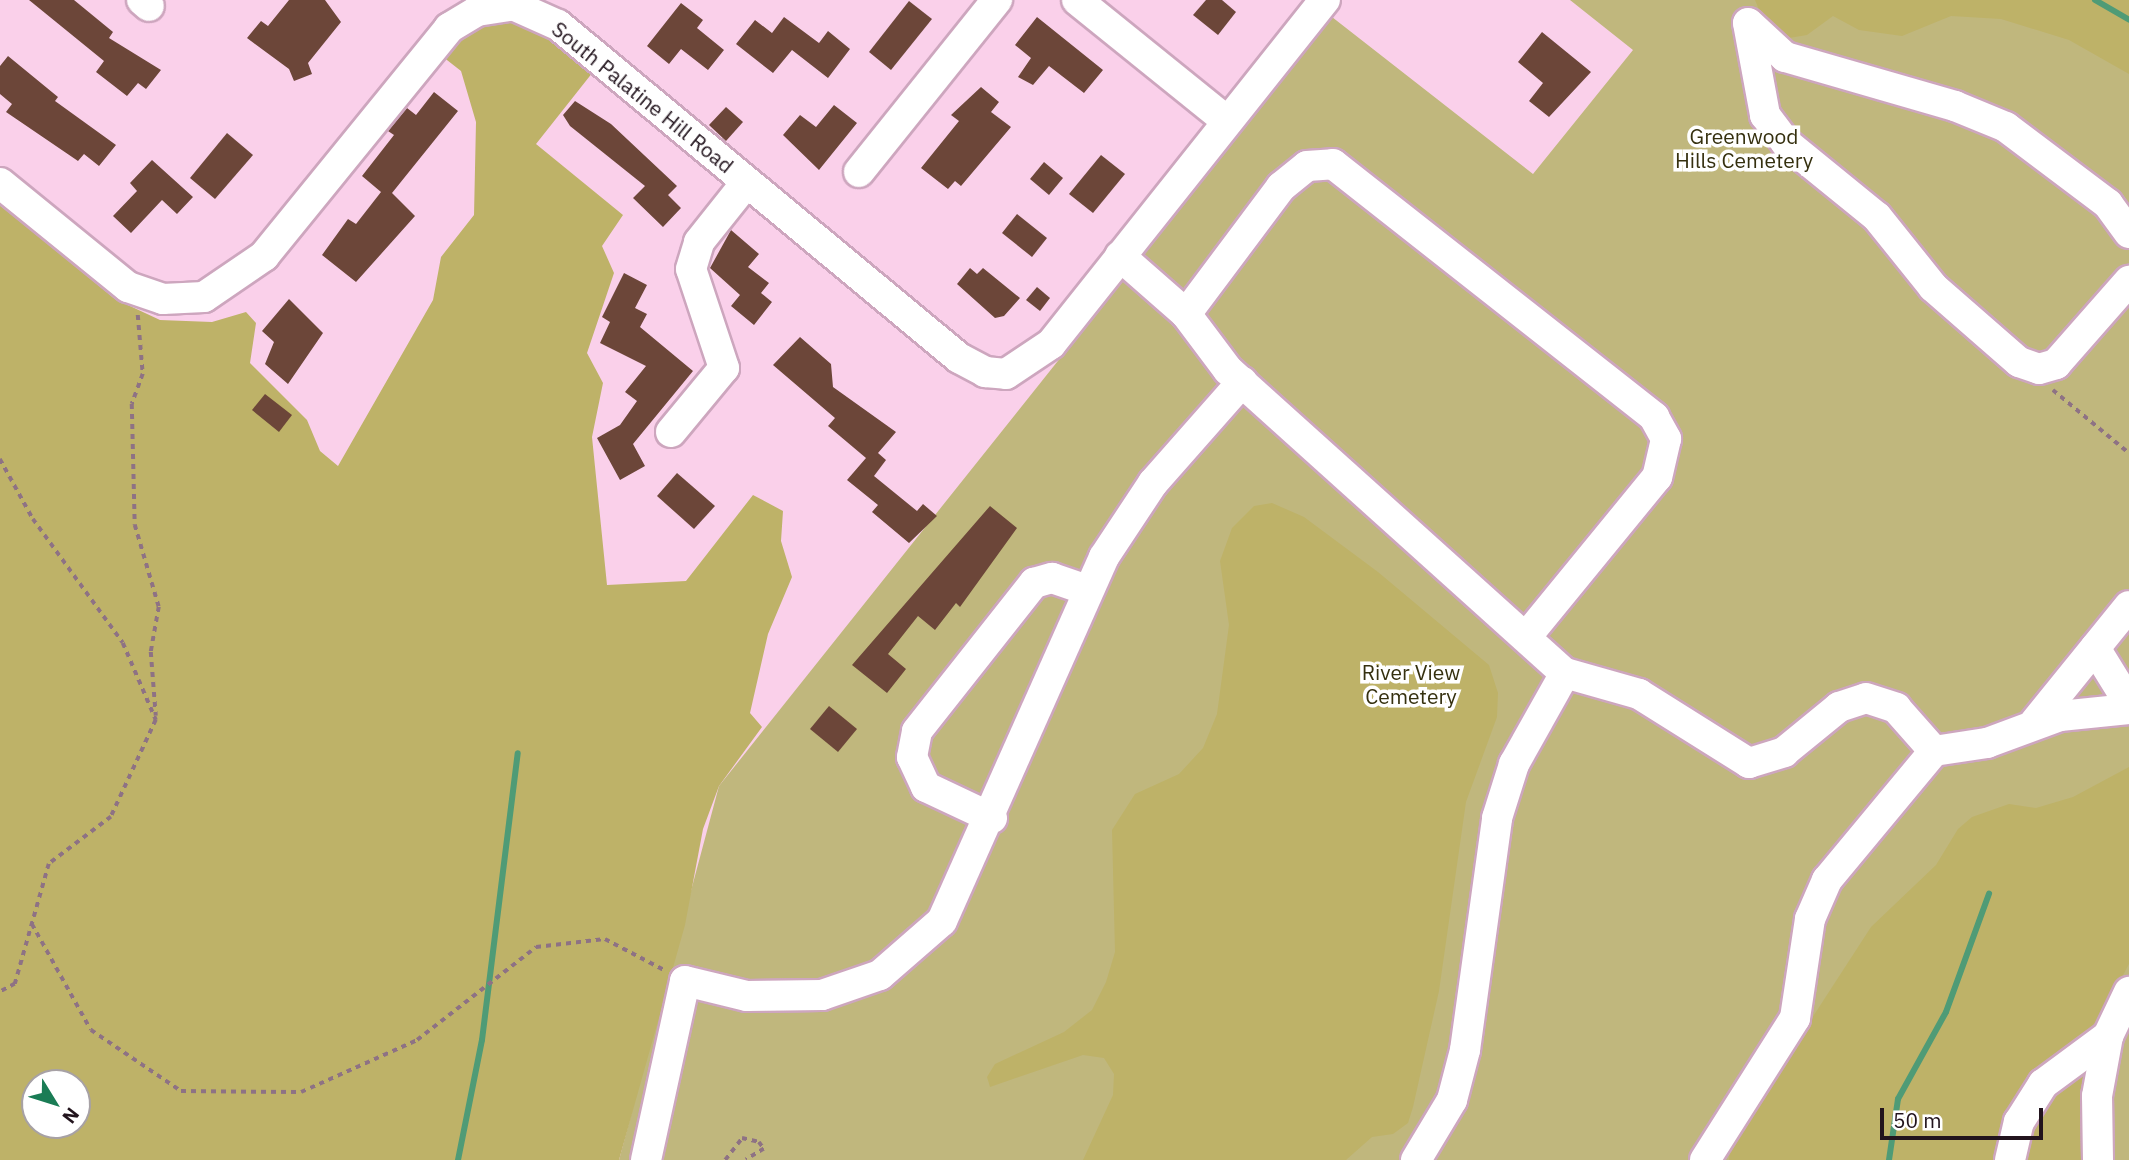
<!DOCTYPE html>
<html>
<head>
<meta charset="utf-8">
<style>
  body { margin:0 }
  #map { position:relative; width:2129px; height:1160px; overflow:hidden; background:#fad0ea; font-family:"IBM Plex Sans",sans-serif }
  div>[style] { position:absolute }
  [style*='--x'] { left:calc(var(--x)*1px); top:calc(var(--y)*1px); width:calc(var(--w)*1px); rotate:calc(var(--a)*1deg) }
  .green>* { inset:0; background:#c0b77d }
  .forest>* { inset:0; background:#beb268 }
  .stream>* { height:6px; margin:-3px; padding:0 3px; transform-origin:3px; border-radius:3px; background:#4f9b76 }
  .building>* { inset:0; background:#6c4639 }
  .path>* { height:3.5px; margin-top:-1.75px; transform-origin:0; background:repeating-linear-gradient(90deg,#8e7284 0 5px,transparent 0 10px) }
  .roads { filter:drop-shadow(2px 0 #cda6be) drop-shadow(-2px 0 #cda6be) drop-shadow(0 2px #cda6be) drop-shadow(0 -2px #cda6be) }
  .minor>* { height:30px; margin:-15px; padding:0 15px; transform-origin:15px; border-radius:15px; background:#fff }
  span { translate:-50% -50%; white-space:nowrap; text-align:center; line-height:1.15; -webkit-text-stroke:7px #fff; paint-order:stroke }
  .street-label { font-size:21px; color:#22141d }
  .park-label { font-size:21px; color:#35300f }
  .north { position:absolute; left:21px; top:1069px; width:70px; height:70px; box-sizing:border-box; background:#fff; border:2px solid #a7a1a5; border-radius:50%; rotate:128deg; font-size:19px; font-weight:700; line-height:28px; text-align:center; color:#22141d }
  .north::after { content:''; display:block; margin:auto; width:24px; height:32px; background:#1a7c55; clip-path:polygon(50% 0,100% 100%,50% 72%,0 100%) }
  .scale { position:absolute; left:1880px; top:1108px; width:163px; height:32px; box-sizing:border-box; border:4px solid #22141d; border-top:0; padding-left:9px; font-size:21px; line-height:24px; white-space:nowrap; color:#22141d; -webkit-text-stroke:5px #fff; paint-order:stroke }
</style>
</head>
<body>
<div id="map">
  <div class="green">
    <i style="clip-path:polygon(1570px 0,2129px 0,2129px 1160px,619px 1160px,719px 786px,1332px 17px,1533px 174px,1633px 50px)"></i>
  </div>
  <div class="forest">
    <i style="clip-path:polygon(1755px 0,2129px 0,2129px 74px,2069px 40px,2001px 19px,1951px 16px,1902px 36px,1859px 30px,1833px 16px,1807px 35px,1789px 38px,1764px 22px)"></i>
    <i style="clip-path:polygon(evenodd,508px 17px,551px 37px,593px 72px,536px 144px,623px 215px,602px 246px,614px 273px,587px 353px,603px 383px,592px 437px,607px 585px,686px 581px,753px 495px,783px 511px,781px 541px,792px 577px,768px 634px,750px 713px,762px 727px,719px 786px,703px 829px,685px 925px,619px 1160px,0 1160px,0 204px,115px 299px,160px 320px,212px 322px,246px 312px,256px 323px,250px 363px,307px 420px,320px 451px,338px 466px,433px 300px,441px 257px,474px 215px,476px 122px,461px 71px,438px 53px,465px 28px,508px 17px,35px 1083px,77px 1083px,77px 1125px,35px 1125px,35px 1083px)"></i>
    <i style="clip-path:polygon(1272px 503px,1304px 517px,1378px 572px,1489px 665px,1498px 693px,1497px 717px,1466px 802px,1439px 991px,1413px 1107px,1408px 1123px,1393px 1134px,1372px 1137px,1346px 1160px,1083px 1160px,1113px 1095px,1114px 1074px,1104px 1058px,1083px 1055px,990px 1087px,987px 1077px,995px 1064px,1064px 1032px,1092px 1010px,1106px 982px,1115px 952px,1112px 830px,1135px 794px,1179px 774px,1203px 748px,1217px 714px,1229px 625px,1220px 561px,1232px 528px,1254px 506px)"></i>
    <i style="clip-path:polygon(2129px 767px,2129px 964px,2098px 1022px,2083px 1080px,2090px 1160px,1729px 1160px,1731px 1143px,1871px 927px,1936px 865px,1958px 829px,1972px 817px,2009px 804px,2036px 808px,2073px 797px)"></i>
  </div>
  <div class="stream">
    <i style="--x:2095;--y:0;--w:39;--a:30"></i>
    <i style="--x:458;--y:1160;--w:122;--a:-78.7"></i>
    <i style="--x:482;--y:1040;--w:289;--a:-82.9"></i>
    <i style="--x:1889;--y:1160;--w:62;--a:-81.6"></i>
    <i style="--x:1898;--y:1099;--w:99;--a:-61.1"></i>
    <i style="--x:1946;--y:1012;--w:126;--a:-70"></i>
  </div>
  <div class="building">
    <i style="clip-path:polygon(29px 0,74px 0,113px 32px,109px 38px,161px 70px,146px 89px,138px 83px,127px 96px,96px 72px,104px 61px)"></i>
    <i style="clip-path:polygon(289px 0,325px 0,341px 22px,308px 63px,312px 74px,294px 81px,289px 69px,247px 38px,261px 21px,268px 26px)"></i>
    <i style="clip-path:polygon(1206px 0,1222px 0,1236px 12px,1218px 35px,1193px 15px)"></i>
    <i style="clip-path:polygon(909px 1px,932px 19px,891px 70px,869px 52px)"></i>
    <i style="clip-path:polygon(681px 3px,703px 20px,697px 28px,724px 50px,708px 70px,681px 49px,669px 64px,647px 46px)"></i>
    <i style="clip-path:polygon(784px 17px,819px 43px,828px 31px,850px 49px,828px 78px,792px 50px,773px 73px,736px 44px,755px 20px,772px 33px)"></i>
    <i style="clip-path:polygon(1037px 17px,1103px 70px,1084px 93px,1049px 66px,1033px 85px,1018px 77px,1031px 58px,1015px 45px)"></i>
    <i style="clip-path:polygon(1542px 32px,1591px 72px,1549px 117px,1529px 101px,1543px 83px,1518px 62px)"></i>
    <i style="clip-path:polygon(8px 56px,58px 97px,55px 101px,116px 145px,99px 166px,84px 154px,78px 161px,6px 112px,12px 104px,0 94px,0 66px)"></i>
    <i style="clip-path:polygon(981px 87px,999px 102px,991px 112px,1011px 127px,961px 186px,955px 181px,948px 189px,921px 168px,959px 121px,951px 115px)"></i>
    <i style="clip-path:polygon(434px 92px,458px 111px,392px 193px,415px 216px,356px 282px,322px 255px,348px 219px,356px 224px,381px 192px,362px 176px,394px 135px,388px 131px,407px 108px,416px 115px)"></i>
    <i style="clip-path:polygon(575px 101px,611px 124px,677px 186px,668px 195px,681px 208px,663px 227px,633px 198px,645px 186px,570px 126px,563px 115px)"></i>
    <i style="clip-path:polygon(834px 105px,857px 123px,819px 170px,783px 135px,800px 115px,816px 127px)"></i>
    <i style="clip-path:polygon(726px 107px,743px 122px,726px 141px,709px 125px)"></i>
    <i style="clip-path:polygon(227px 133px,253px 155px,215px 199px,190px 178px)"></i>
    <i style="clip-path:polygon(1101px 155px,1125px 174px,1093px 213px,1069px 194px)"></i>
    <i style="clip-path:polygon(152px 160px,193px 197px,177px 214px,162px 200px,131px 233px,113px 216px,137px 191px,130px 183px)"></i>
    <i style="clip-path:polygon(1044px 162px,1063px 178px,1049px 195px,1030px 179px)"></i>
    <i style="clip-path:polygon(1017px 214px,1047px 238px,1032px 257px,1002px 233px)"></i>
    <i style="clip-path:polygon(731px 230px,759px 254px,748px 267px,769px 283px,761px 293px,772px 302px,754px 325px,731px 306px,740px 295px,710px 268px)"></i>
    <i style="clip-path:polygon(970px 268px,977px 274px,983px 268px,1020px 298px,1004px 316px,995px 318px,957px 284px)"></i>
    <i style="clip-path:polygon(624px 273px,647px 285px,635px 308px,647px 314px,640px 327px,693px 371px,633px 444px,645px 466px,620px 480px,597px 438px,620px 425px,637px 401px,625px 392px,646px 366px,600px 343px,610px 322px,602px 317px)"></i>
    <i style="clip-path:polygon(1037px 287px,1050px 298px,1040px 311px,1026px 300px)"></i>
    <i style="clip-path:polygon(289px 299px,323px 333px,288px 384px,265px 364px,274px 342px,262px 331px)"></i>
    <i style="clip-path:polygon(800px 337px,831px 364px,833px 387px,896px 432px,878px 453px,886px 460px,874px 476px,917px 511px,923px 504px,937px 516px,909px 543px,872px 512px,878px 505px,847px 480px,866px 458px,828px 426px,835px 418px,773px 365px)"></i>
    <i style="clip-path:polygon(265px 394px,292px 415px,279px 432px,252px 410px)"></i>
    <i style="clip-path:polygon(677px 473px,715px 506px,694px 529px,657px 496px)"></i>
    <i style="clip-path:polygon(990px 506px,1017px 528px,960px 607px,956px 603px,935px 630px,918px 616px,888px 654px,906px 669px,887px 693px,852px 665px)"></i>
    <i style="clip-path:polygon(829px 706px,857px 729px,838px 752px,810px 729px)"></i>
  </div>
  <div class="path">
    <i style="--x:138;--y:315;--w:59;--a:85.2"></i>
    <i style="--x:143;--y:374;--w:32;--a:110"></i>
    <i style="--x:132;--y:404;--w:121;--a:88.6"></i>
    <i style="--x:135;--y:525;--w:85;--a:73.7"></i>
    <i style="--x:159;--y:607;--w:46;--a:100.1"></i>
    <i style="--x:151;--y:652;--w:64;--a:85.5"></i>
    <i style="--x:2053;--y:390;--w:99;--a:39.7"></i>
    <i style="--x:0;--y:459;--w:68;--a:61.2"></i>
    <i style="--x:33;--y:519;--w:153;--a:54"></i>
    <i style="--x:123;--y:643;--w:84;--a:66.8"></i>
    <i style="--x:156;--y:720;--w:107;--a:114.9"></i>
    <i style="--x:111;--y:817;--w:78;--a:142.8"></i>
    <i style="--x:49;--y:864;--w:125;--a:105.8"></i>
    <i style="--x:15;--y:984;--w:17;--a:152"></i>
    <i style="--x:32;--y:924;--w:121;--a:60.9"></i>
    <i style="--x:91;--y:1030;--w:109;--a:34.1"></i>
    <i style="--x:181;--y:1091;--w:120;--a:0.5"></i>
    <i style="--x:301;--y:1092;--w:127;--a:-24.1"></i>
    <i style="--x:417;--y:1040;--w:151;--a:-38"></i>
    <i style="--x:536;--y:947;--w:69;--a:-6.6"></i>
    <i style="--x:605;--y:939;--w:67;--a:27.7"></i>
    <i style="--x:725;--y:1160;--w:28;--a:-52"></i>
    <i style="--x:742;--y:1138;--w:17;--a:13"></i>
    <i style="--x:759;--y:1142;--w:9;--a:54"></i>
    <i style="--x:764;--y:1149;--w:21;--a:149"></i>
  </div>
  <div class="roads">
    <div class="minor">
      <i style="--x:142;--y:0;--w:9;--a:41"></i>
      <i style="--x:1077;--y:0;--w:193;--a:38.9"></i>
      <i style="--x:859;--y:172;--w:221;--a:-51.3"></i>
      <i style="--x:0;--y:183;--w:165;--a:39.1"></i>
      <i style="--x:128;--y:287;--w:37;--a:19"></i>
      <i style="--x:163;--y:299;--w:41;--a:-2.8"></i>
      <i style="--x:204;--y:297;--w:73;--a:-34.3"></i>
      <i style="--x:264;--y:256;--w:294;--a:-50.9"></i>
      <i style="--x:449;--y:28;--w:33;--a:-31"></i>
      <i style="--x:477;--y:11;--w:36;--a:-9"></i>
      <i style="--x:513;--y:5;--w:49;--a:24"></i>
      <i style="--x:558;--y:25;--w:521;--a:39.71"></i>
      <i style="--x:959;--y:358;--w:30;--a:28"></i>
      <i style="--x:985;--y:372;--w:21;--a:5"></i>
      <i style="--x:1006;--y:374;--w:54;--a:-33.7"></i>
      <i style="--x:1051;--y:344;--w:440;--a:-51.5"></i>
      <i style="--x:2129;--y:233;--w:36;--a:-126"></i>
      <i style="--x:2108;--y:204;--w:128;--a:-143"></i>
      <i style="--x:2006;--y:127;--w:55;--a:-157.6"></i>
      <i style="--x:1955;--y:106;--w:177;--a:-163.9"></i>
      <i style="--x:1785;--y:57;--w:50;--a:-137.4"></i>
      <i style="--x:1748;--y:23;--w:94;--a:79.5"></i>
      <i style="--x:1765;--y:115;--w:35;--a:53"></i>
      <i style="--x:1786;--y:143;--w:117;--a:39.1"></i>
      <i style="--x:1877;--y:217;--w:90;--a:51.3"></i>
      <i style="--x:1933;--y:287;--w:114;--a:41.1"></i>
      <i style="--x:2019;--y:362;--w:21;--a:19"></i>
      <i style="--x:2039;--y:369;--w:18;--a:-16"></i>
      <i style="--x:2056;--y:364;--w:111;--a:-48.7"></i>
      <i style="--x:1120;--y:256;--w:88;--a:41.3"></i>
      <i style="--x:1186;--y:314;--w:70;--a:53.1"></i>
      <i style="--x:1228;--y:370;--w:453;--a:42"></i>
      <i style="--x:1565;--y:673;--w:77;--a:15.8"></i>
      <i style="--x:1639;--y:694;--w:130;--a:32.1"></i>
      <i style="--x:1749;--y:763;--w:37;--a:-17"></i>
      <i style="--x:1784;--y:752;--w:71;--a:-39.3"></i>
      <i style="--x:1839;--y:707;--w:28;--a:-18"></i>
      <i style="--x:1866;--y:698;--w:32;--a:18"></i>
      <i style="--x:1896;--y:708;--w:57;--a:48.5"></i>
      <i style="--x:1186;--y:314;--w:159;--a:-53.2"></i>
      <i style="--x:1281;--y:187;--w:33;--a:-39"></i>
      <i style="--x:1307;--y:166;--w:26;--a:-4"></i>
      <i style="--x:1333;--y:164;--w:409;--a:38.2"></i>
      <i style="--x:1654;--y:417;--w:25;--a:61"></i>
      <i style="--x:1666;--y:439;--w:39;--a:103"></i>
      <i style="--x:1657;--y:477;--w:207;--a:129.3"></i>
      <i style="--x:671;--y:432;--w:83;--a:-50.4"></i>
      <i style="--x:724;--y:368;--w:104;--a:-108.4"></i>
      <i style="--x:691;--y:269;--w:28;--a:-73"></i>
      <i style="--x:699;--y:242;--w:75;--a:-51.5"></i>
      <i style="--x:2095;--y:648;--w:65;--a:58.3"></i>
      <i style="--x:2035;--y:722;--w:149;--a:-51"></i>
      <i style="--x:992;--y:818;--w:73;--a:-154.8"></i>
      <i style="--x:926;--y:787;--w:33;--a:-115"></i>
      <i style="--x:912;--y:757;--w:26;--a:-79"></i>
      <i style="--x:917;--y:731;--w:189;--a:-51.7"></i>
      <i style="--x:1034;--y:583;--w:19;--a:-16"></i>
      <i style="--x:1052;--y:578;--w:37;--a:19"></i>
      <i style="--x:646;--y:1160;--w:183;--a:-77.7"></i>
      <i style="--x:685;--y:981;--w:64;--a:13.6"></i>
      <i style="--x:747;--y:996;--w:75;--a:-0.8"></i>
      <i style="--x:822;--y:995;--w:61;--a:-19"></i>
      <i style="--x:880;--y:975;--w:82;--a:-41.1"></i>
      <i style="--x:942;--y:921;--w:398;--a:-66"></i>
      <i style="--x:1104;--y:557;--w:89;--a:-56.5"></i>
      <i style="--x:1153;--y:483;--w:135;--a:-48.6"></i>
      <i style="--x:1416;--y:1160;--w:70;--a:-59"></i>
      <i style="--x:1452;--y:1100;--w:52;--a:-75.4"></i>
      <i style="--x:1465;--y:1050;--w:234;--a:-82.1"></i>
      <i style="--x:1497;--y:818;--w:57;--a:-72.5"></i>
      <i style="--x:1514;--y:764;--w:104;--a:-60.7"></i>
      <i style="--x:1705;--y:1160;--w:168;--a:-57.6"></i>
      <i style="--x:1795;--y:1018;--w:100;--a:-81.4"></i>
      <i style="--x:1810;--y:919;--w:43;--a:-66.4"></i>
      <i style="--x:1827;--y:880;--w:168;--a:-50.3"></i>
      <i style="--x:1934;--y:751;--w:54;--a:-8.6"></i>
      <i style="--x:1987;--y:743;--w:78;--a:-20.3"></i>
      <i style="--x:2060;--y:716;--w:69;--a:-5.8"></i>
      <i style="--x:2010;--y:1160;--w:39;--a:-77"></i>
      <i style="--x:2019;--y:1122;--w:45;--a:-57.7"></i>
      <i style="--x:2043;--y:1084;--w:81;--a:-36.4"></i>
      <i style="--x:2098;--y:1160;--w:64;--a:-90.9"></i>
      <i style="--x:2097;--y:1096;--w:61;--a:-79.6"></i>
      <i style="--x:2108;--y:1036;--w:49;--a:-64.5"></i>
    </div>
  </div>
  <div class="street-label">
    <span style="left:643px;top:97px;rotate:39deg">South Palatine Hill Road</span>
  </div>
  <div class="park-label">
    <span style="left:1744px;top:148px">Greenwood<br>Hills Cemetery</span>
    <span style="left:1411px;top:684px">River View<br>Cemetery</span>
  </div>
  <div class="north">N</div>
  <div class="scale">50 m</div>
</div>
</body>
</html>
